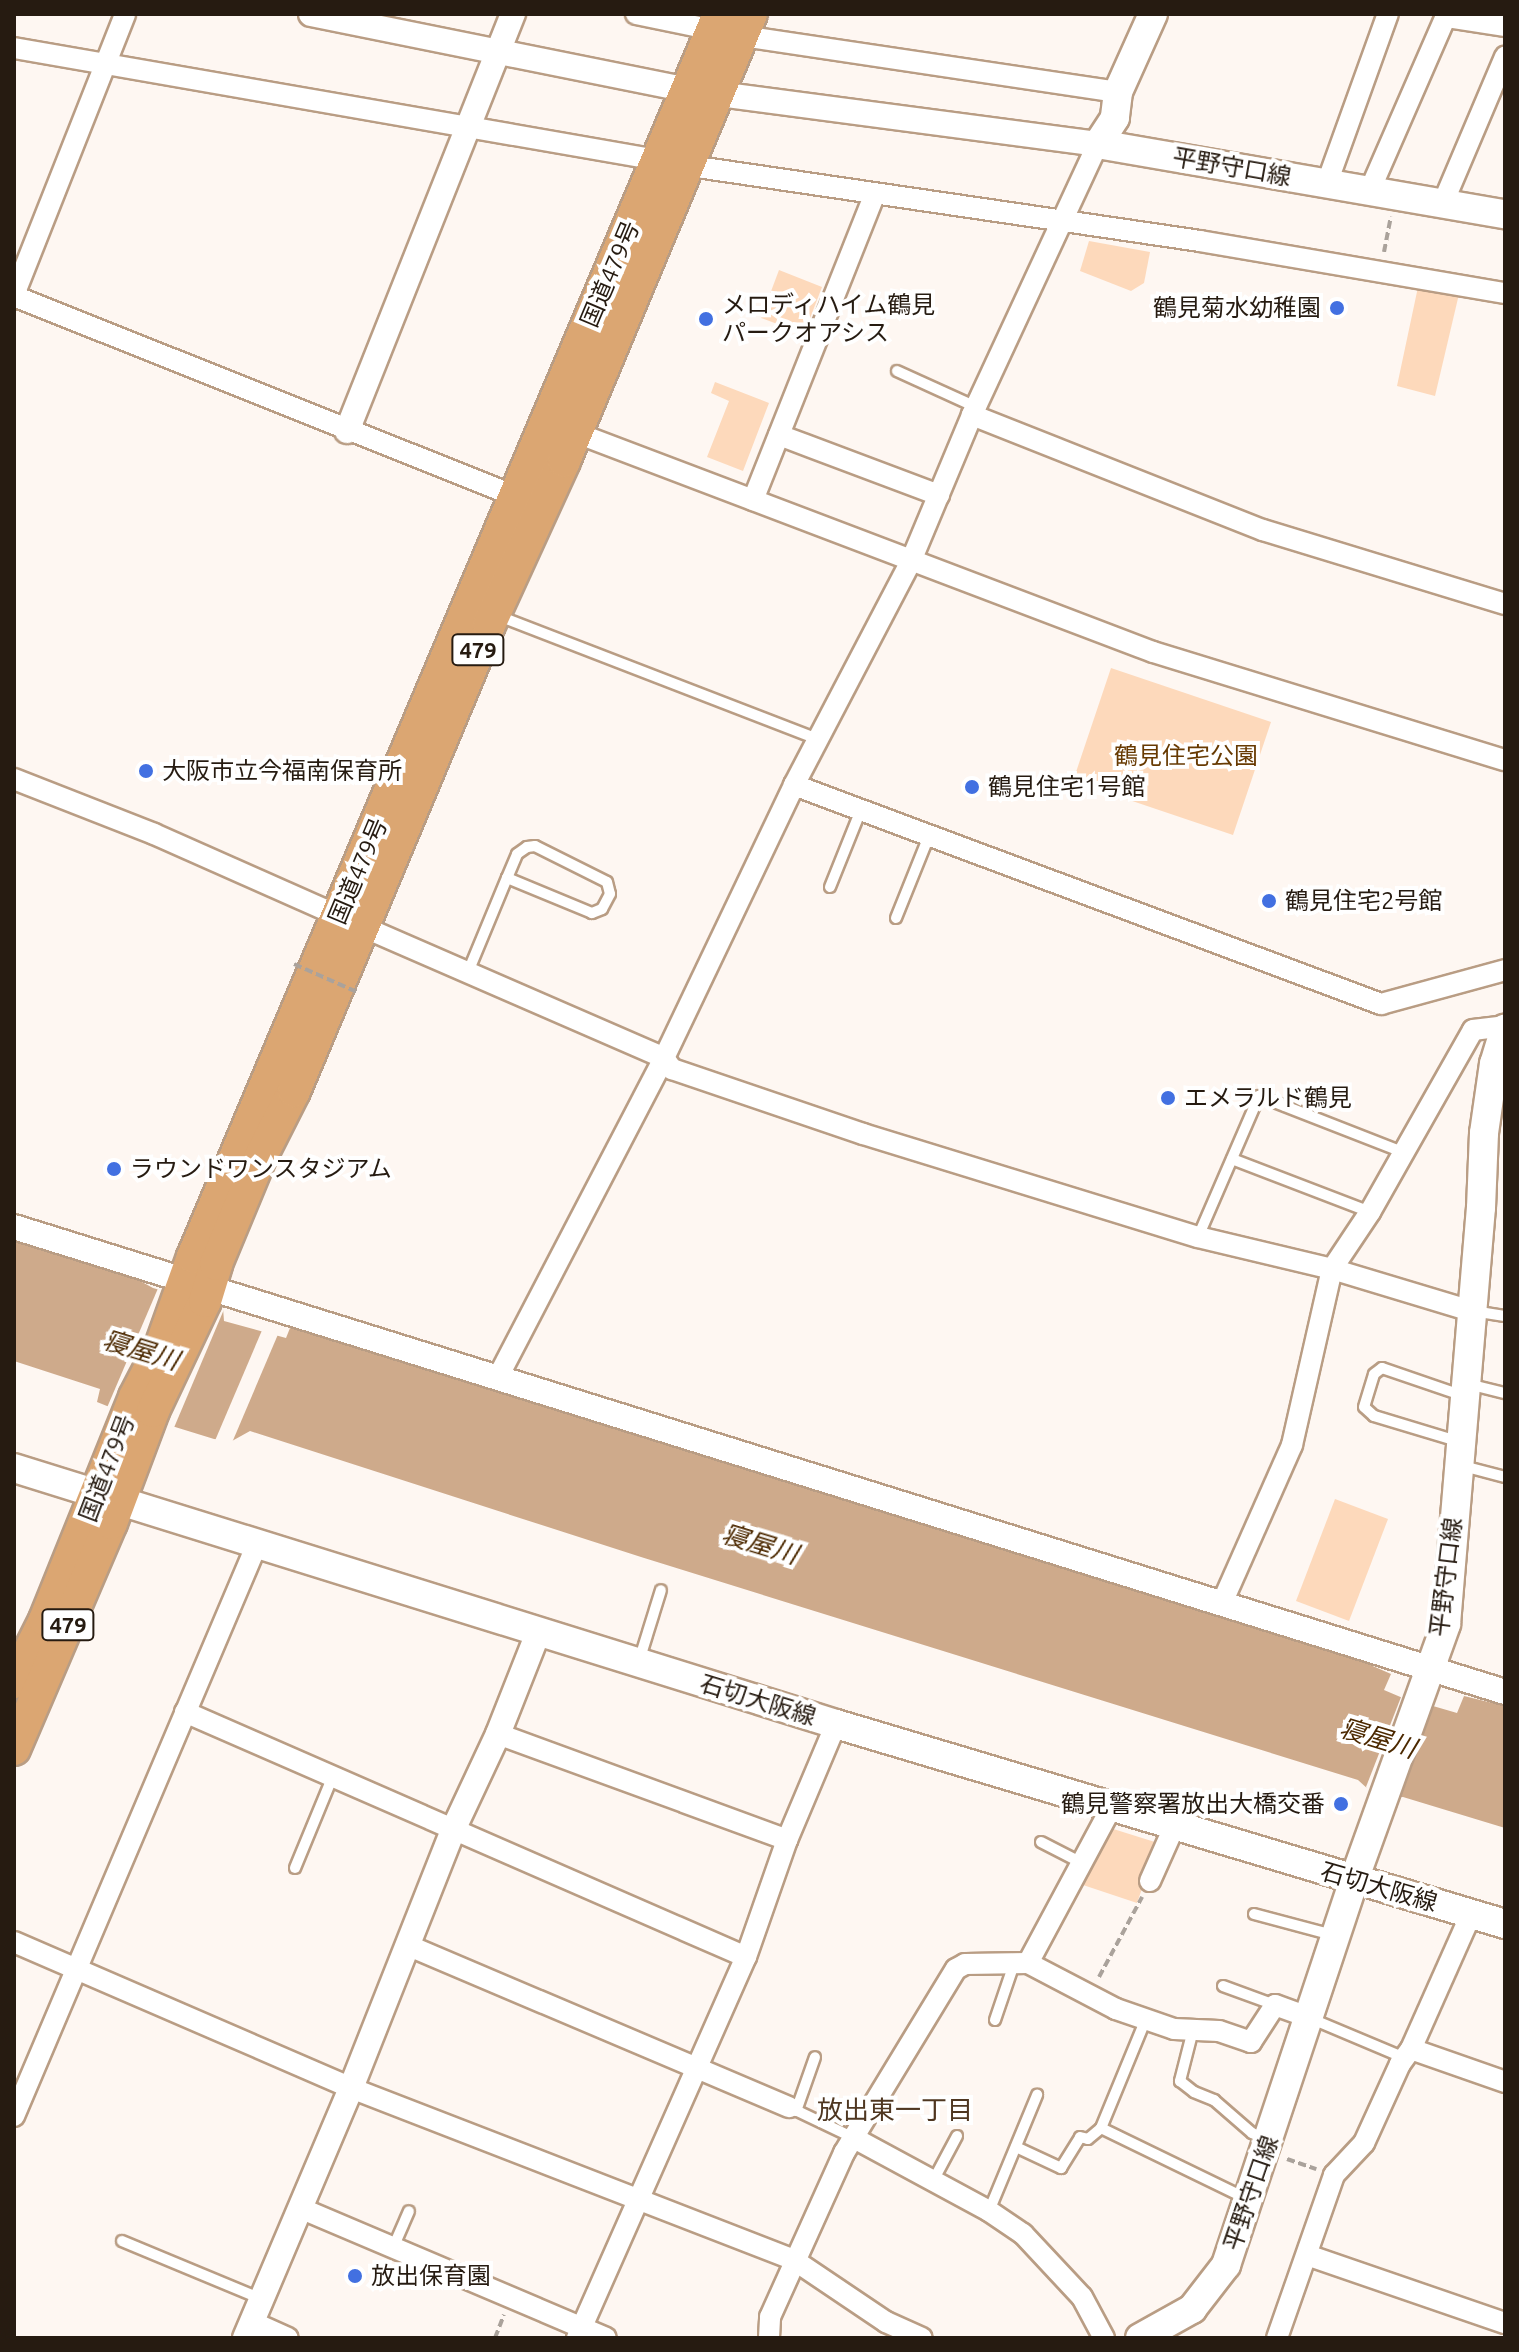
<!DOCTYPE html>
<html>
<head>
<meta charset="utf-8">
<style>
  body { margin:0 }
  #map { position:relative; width:1519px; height:2352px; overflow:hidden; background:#fef7f2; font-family:Ubuntu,"Noto Sans JP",sans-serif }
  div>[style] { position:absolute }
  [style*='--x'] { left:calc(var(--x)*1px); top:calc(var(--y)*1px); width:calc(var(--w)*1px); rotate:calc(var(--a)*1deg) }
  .green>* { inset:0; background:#fdd9bb }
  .water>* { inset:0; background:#ceaa8b }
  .pier>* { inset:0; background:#fef7f2 }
  .path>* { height:4px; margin-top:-2px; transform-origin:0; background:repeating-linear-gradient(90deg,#aaa29b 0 8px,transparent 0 12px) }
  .roads { filter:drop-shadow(2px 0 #b99d84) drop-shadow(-2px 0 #b99d84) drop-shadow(0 2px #b99d84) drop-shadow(0 -2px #b99d84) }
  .service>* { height:10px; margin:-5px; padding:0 5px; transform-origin:5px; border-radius:5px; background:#fff }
  .minor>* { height:20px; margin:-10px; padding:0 10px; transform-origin:10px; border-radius:10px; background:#fff }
  .tertiary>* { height:24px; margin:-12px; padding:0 12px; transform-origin:12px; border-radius:12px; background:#fff }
  .secondary>* { height:28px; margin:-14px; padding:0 14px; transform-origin:14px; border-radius:14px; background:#fff }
  .trunk>* { height:32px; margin:-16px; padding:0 16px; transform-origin:16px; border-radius:16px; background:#dba672 }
  .path-bridge>* { height:4px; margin-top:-2px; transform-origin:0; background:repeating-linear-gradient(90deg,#aaa29b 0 8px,transparent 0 12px) }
  .dots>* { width:22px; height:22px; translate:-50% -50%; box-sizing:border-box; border:4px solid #fff; border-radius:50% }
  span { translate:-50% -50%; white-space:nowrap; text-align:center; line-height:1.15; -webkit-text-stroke:8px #fff; paint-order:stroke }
  .shield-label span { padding:2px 6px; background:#fff; border:2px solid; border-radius:6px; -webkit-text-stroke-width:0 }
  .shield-label { font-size:22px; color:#261b11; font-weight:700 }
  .street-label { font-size:24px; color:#261b11 }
  .poi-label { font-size:24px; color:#261b11 }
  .left { translate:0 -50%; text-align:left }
  .right { translate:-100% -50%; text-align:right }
  .park-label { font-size:24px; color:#673a02 }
  .water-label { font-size:26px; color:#4c2901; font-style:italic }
  .neighbourhood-label { font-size:26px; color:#4f3721 }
  .frame { position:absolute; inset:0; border:16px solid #261b11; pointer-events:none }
</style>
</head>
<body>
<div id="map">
  <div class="green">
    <i style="clip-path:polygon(1089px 241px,1150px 252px,1144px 283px,1131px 291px,1080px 271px)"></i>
    <i style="clip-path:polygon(779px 270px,822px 287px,804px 334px,761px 318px)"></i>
    <i style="clip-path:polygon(1418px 287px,1459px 294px,1435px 396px,1397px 386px)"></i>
    <i style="clip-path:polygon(715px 382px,769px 403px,743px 471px,707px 457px,729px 401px,711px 393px)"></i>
    <i style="clip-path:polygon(1111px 668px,1271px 722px,1233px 835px,1073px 781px)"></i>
    <i style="clip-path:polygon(1335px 1499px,1388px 1519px,1349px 1621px,1296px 1601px)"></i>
    <i style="clip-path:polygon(1107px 1827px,1158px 1843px,1137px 1903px,1080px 1884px)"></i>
  </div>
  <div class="water">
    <i style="clip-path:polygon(14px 1238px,122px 1271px,153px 1288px,223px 1308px,224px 1321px,286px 1338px,290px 1328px,328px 1336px,1350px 1656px,1391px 1674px,1384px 1690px,1431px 1710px,1433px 1706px,1457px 1713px,1464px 1696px,1505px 1706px,1505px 1828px,1403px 1797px,1371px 1799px,1369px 1790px,1358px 1780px,641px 1557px,250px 1431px,232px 1441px,214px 1439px,107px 1406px,97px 1402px,100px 1389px,14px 1361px)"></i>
  </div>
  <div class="pier">
    <i style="clip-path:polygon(159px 1286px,225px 1307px,173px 1430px,106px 1410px)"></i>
    <i style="clip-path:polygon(263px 1328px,279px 1332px,231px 1445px,214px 1443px)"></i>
    <i style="clip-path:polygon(1403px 1692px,1407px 1693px,1371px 1799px,1366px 1787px)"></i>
  </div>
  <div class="path">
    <i style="--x:1384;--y:252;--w:36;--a:-79"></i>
    <i style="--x:1099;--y:1977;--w:91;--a:-61.7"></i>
    <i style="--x:1287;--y:2159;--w:31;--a:19"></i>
    <i style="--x:495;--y:2338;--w:25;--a:-69"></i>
  </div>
  <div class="roads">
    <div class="service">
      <i style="--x:897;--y:371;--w:87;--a:24.5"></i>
      <i style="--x:496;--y:615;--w:345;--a:21.1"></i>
      <i style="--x:830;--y:887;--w:83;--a:-68.1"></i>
      <i style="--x:896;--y:918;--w:88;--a:-68.1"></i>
      <i style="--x:468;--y:972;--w:102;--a:-67.5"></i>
      <i style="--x:507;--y:878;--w:26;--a:-67"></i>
      <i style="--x:517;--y:854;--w:12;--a:-35"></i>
      <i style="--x:527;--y:847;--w:8;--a:-7"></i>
      <i style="--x:535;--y:846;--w:80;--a:26.6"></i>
      <i style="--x:607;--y:882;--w:12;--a:76"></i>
      <i style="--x:610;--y:894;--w:17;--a:118"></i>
      <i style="--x:602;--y:909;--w:11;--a:158"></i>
      <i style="--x:592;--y:913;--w:92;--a:-157.6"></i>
      <i style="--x:1232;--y:1159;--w:148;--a:21"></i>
      <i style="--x:1198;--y:1237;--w:154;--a:-66.6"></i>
      <i style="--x:1259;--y:1096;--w:155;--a:21.3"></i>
      <i style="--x:1473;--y:1311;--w:32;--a:9"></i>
      <i style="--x:1468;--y:1384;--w:38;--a:14"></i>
      <i style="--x:1457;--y:1441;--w:87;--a:-163.2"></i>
      <i style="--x:1374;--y:1416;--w:13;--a:-138"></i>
      <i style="--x:1364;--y:1407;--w:34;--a:-73"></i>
      <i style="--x:1374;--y:1374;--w:10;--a:-37"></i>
      <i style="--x:1382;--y:1368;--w:83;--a:18.9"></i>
      <i style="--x:1463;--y:1466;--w:43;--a:14.7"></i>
      <i style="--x:639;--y:1661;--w:74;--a:-72.8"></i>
      <i style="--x:1041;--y:1842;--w:46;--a:27.1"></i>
      <i style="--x:295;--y:1868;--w:100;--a:-67.6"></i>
      <i style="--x:1254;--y:1914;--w:82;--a:14.9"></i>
      <i style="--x:1223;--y:1986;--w:55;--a:20.1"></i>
      <i style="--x:1312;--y:2019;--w:101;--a:22.8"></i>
      <i style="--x:995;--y:2020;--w:62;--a:-71.3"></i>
      <i style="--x:1193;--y:2030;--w:53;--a:104.3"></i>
      <i style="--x:1180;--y:2081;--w:18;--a:38"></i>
      <i style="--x:1194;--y:2092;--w:22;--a:22"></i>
      <i style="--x:1214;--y:2100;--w:50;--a:41"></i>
      <i style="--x:1252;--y:2133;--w:14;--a:25"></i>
      <i style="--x:789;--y:2107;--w:72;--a:25.5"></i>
      <i style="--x:796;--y:2111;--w:57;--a:-70.6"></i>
      <i style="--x:1101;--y:2128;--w:118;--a:-67.6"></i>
      <i style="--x:1016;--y:2147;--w:50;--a:25"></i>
      <i style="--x:1061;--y:2168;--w:36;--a:-58"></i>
      <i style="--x:1080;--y:2137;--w:8;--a:14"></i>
      <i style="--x:1088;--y:2139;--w:17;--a:-40"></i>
      <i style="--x:1101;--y:2128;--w:162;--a:25.9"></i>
      <i style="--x:933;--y:2181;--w:51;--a:-61.9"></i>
      <i style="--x:989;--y:2211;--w:126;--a:-67.5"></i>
      <i style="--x:122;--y:2241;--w:151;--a:22.6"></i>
      <i style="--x:393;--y:2248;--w:40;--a:-66.6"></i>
    </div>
    <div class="minor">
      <i style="--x:636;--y:14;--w:109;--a:11.6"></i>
      <i style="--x:743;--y:36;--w:379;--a:8.5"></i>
      <i style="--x:1446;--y:17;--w:60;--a:8.7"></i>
      <i style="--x:14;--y:48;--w:700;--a:9.87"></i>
      <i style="--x:704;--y:168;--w:501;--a:8.37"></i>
      <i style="--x:1200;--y:241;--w:309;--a:9.7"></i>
      <i style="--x:1327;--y:183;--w:180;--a:-70.2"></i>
      <i style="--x:1370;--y:190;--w:192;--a:-66.4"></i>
      <i style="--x:1443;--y:203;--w:159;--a:-67"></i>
      <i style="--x:14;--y:295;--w:302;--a:-68.4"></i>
      <i style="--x:14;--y:296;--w:539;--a:21.76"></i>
      <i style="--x:972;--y:415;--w:313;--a:21.6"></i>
      <i style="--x:1263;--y:530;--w:253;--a:17"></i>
      <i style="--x:566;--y:429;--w:628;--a:20.8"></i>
      <i style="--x:1153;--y:652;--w:368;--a:17.1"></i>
      <i style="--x:779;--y:435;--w:171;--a:20.6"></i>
      <i style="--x:753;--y:500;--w:327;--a:-68.3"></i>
      <i style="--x:14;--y:779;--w:150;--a:21.4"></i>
      <i style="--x:154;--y:834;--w:202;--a:23.9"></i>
      <i style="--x:794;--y:785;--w:627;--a:20.46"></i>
      <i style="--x:1381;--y:1004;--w:129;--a:-15.3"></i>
      <i style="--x:361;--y:926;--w:331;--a:23.5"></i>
      <i style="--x:664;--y:1058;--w:14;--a:54"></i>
      <i style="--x:672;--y:1069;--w:202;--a:18.8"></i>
      <i style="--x:863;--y:1134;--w:350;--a:17.1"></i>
      <i style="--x:1198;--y:1237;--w:138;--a:13.4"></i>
      <i style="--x:1332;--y:1269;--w:145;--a:16.8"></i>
      <i style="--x:498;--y:1377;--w:360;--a:-62.5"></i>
      <i style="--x:664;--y:1058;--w:302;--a:-64.5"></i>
      <i style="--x:794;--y:785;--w:253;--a:-62.4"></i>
      <i style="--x:911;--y:561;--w:158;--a:-67.3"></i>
      <i style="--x:972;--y:415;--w:299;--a:-65.1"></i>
      <i style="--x:1222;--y:1603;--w:173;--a:-66.1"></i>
      <i style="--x:1292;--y:1445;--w:180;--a:-77.2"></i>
      <i style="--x:1332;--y:1269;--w:69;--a:-56.3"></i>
      <i style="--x:1370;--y:1212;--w:209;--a:-60.5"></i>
      <i style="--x:1473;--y:1030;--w:32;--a:-7"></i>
      <i style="--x:185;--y:1712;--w:612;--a:23.59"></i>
      <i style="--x:498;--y:1734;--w:308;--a:20.1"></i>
      <i style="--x:1150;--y:1881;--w:59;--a:-66"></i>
      <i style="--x:14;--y:1942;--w:367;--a:23.4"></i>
      <i style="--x:351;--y:2088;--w:475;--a:21.2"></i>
      <i style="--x:794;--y:2260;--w:111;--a:34"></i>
      <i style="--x:886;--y:2322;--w:39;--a:24"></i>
      <i style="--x:407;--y:1945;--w:415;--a:23"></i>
      <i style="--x:1028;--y:1963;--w:176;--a:-61.8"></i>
      <i style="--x:1411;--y:2049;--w:100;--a:19.3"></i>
      <i style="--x:14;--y:2116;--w:621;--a:-66.98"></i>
      <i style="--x:854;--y:2138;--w:153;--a:28.4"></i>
      <i style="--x:989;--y:2211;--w:41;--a:34.1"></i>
      <i style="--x:1023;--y:2234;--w:86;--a:46.9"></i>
      <i style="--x:1082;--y:2297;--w:47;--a:61.8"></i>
      <i style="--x:300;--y:2208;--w:332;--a:23"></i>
      <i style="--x:1307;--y:2255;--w:209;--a:19"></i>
      <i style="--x:252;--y:2322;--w:39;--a:24"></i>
      <i style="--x:577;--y:2338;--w:417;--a:-66.1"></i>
      <i style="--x:746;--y:1957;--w:124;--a:-70.7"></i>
      <i style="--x:787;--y:1840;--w:126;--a:-67.1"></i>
      <i style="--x:769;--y:2338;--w:21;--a:-87"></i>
      <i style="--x:770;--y:2317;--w:180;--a:-65.7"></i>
      <i style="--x:844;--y:2153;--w:215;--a:-58.7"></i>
      <i style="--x:956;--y:1969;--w:10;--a:-29"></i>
      <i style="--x:965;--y:1964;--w:63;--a:-0.9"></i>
      <i style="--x:1028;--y:1963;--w:99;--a:27.6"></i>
      <i style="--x:1116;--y:2009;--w:61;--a:19"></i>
      <i style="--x:1174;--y:2029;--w:45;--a:2.5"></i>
      <i style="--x:1219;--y:2031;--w:34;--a:19"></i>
      <i style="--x:1251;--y:2042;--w:44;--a:-57"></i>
      <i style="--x:1275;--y:2005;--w:37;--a:20"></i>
      <i style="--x:1277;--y:2338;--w:173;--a:-70.7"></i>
      <i style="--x:1334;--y:2175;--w:44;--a:-46.8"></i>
      <i style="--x:1364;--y:2143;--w:87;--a:-65.5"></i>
      <i style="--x:1400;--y:2064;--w:19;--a:-54"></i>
      <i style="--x:1411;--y:2049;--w:148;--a:-66"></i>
    </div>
    <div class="tertiary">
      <i style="--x:311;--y:14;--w:385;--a:11.4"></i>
      <i style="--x:688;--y:90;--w:414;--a:7.5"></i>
      <i style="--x:347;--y:431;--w:449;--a:-68.3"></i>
      <i style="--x:14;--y:1227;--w:1562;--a:17.32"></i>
      <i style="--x:245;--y:2338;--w:272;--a:-67"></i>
      <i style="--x:351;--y:2088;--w:280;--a:-68.4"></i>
      <i style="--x:454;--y:1828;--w:104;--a:-64.9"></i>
      <i style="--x:498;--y:1734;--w:109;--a:-68.4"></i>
    </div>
    <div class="secondary">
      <i style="--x:1153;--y:14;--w:85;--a:114.2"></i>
      <i style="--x:1118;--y:92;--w:26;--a:97"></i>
      <i style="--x:1115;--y:118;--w:31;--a:123"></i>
      <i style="--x:1098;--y:144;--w:413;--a:9.8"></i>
      <i style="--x:14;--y:1468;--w:861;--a:17.3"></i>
      <i style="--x:836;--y:1724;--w:698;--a:16.64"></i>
      <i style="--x:1140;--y:2338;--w:60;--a:-29.1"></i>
      <i style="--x:1192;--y:2309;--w:56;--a:-52.3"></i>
      <i style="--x:1226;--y:2265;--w:406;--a:-71.6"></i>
      <i style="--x:1354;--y:1880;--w:272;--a:-70.2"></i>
      <i style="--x:1446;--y:1624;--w:417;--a:-85.2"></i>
      <i style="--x:1481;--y:1208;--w:75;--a:-87.7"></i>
      <i style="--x:1484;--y:1133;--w:70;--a:-81.8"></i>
      <i style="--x:1494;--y:1064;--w:37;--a:-73"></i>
    </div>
    <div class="trunk">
      <i style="--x:14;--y:1682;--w:69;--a:-63.4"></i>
      <i style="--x:45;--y:1620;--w:240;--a:-68"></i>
      <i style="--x:135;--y:1397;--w:54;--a:-62.5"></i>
      <i style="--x:160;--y:1349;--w:98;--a:-70.3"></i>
      <i style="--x:193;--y:1257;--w:1350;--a:-67.06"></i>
      <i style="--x:14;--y:1749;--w:246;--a:-66.8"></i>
      <i style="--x:111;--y:1523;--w:120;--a:-69.4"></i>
      <i style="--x:153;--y:1411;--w:122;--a:-64.7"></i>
      <i style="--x:205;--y:1301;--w:39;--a:-73"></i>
      <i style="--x:216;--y:1264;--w:115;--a:-67.5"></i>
      <i style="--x:260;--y:1158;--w:75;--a:-63.1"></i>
      <i style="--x:294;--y:1091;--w:505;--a:-67.29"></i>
      <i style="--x:489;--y:625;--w:180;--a:-65.4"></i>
      <i style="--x:564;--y:461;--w:485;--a:-67.3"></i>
    </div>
  </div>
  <div class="path-bridge">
    <i style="--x:294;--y:964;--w:71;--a:24"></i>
  </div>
  <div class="dots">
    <i style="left:1337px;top:308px;background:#4270e1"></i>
    <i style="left:706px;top:319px;background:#4270e1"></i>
    <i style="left:146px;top:771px;background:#4270e1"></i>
    <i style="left:972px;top:787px;background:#4270e1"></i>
    <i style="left:1269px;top:901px;background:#4270e1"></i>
    <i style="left:1168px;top:1098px;background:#4270e1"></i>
    <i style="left:114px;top:1169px;background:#4270e1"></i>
    <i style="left:1341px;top:1804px;background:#4270e1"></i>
    <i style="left:355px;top:2276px;background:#4270e1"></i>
  </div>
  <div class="shield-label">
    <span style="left:478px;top:650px">479</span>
    <span style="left:68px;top:1625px">479</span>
  </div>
  <div class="street-label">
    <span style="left:1232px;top:167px;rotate:10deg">平野守口線</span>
    <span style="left:610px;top:274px;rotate:-67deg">国道479号</span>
    <span style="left:358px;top:871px;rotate:-67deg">国道479号</span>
    <span style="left:107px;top:1468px;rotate:-69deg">国道479号</span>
    <span style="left:1446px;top:1577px;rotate:-83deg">平野守口線</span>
    <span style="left:758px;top:1700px;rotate:17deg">石切大阪線</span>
    <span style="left:1379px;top:1887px;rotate:16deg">石切大阪線</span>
    <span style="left:1251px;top:2193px;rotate:-71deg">平野守口線</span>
  </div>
  <div class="poi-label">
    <span class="left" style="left:722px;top:319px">メロディハイム鶴見<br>パークオアシス</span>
    <span class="right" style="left:1321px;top:308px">鶴見菊水幼稚園</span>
    <span class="left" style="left:162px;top:771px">大阪市立今福南保育所</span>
    <span class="left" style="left:988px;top:787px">鶴見住宅1号館</span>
    <span class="left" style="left:1285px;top:901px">鶴見住宅2号館</span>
    <span class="left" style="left:1184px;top:1098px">エメラルド鶴見</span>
    <span class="left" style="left:130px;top:1169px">ラウンドワンスタジアム</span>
    <span class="right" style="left:1325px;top:1804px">鶴見警察署放出大橋交番</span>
    <span class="left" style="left:371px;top:2276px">放出保育園</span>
  </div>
  <div class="park-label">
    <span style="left:1186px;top:756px">鶴見住宅公園</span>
  </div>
  <div class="water-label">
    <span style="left:141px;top:1350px;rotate:17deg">寝屋川</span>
    <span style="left:760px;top:1544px;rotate:17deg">寝屋川</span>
    <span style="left:1378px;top:1738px;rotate:17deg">寝屋川</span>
  </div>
  <div class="neighbourhood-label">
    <span style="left:895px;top:2110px">放出東一丁目</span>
  </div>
  <div class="frame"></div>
</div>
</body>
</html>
